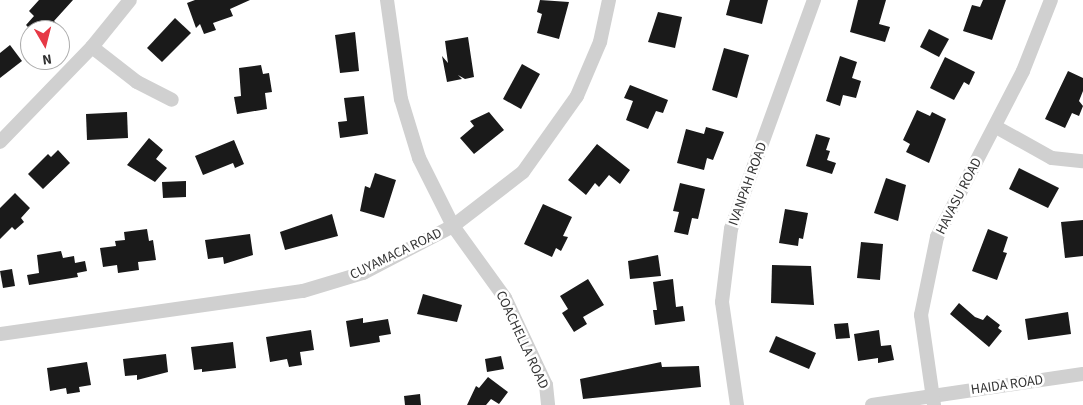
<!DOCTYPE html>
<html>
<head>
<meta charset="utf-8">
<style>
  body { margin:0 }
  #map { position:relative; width:1083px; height:405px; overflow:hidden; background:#fff; font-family:"Source Sans 3",sans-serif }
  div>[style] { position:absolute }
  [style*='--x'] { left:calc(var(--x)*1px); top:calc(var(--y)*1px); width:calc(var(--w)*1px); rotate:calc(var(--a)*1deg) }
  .building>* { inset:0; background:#1a1a1a }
  .street>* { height:14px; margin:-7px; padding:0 7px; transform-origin:7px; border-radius:7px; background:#d0d0d0 }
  span { translate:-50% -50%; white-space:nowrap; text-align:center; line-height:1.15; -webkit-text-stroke:5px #fff; paint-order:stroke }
  .street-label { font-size:14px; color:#333 }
  .north { position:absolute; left:20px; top:20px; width:50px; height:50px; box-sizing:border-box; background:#fff; border:1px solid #adadad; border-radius:50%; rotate:172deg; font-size:14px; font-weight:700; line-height:20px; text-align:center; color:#333 }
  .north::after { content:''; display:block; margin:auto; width:18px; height:22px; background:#e63946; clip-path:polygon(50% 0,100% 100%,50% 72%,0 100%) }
</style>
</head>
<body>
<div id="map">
  <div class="building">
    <i style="clip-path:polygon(39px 0,73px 0,54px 21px,56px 23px,50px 30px,31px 30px,26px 25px,34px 16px,29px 11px)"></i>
    <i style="clip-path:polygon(195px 0,250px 0,230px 9px,233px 16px,213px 23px,216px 30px,204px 34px,200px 24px,196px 28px,187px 3px)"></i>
    <i style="clip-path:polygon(540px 0,569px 2px,559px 39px,537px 33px,542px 14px,537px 12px)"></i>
    <i style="clip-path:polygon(730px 0,768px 0,762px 24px,726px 15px)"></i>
    <i style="clip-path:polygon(858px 0,886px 0,879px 24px,890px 27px,885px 42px,850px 32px)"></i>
    <i style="clip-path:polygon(983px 0,1006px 0,992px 40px,963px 31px,972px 5px,980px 7px)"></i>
    <i style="clip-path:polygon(658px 12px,682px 17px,675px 48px,648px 42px)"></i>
    <i style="clip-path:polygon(175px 18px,191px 33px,162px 62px,147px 48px)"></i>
    <i style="clip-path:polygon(929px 29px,949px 39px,939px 57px,920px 47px)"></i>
    <i style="clip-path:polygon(355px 32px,359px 71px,340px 73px,335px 35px)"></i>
    <i style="clip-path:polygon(468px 37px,474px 77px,465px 79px,458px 75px,462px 79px,447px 82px,442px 56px,448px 63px,445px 41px)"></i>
    <i style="clip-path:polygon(10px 45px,22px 61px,0 78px,0 53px)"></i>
    <i style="clip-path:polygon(724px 48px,749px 55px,737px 98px,712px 90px)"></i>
    <i style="clip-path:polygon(840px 56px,857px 62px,852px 78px,861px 81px,856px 98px,843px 95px,840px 106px,826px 101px)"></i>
    <i style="clip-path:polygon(945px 57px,975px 72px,969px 85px,964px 82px,954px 100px,930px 88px)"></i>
    <i style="clip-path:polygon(522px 64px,540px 74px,521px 109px,503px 99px)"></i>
    <i style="clip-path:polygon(261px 65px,263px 74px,269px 73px,272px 92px,265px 93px,267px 109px,237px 114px,234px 97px,241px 96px,239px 68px)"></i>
    <i style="clip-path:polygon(1068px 71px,1083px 78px,1083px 91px,1079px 101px,1083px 106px,1079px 116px,1072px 113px,1065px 128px,1045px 119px)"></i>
    <i style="clip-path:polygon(630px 85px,668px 100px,663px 113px,656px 111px,648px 129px,626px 120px,633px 101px,624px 98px)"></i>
    <i style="clip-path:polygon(364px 96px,368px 134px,340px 138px,338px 122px,347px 121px,344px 98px)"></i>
    <i style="clip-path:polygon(917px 110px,930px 116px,932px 112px,946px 119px,929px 163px,906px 152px,910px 144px,903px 140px)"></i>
    <i style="clip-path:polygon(127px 112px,128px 138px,87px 140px,86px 114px)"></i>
    <i style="clip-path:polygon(489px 112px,504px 130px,474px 154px,460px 138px,474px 126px,470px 121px)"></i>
    <i style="clip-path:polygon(706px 127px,724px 132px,713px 160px,707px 158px,704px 170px,677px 163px,686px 129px,704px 134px)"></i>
    <i style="clip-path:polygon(816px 134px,830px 138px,826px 150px,830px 151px,827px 160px,836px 163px,832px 174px,806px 166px)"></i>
    <i style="clip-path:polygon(149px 138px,163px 150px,156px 159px,167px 168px,155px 182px,127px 165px)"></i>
    <i style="clip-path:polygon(234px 140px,244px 164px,235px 168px,233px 163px,203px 175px,195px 156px)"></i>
    <i style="clip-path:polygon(597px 144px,630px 170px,620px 184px,609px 175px,599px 187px,595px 183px,586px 195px,568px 180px)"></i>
    <i style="clip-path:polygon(58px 150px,70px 163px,43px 189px,28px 174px,48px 154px,51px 157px)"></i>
    <i style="clip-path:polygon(1019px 168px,1059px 188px,1048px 208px,1009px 189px)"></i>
    <i style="clip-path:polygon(375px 173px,396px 180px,384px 218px,360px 211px,365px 186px,370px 188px)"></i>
    <i style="clip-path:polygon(886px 178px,906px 185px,898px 221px,874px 213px)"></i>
    <i style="clip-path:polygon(186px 181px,186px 197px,163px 198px,162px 182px)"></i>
    <i style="clip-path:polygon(680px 183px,705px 189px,698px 219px,692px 218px,688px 235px,674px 232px,679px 212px,673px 211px)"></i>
    <i style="clip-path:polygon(15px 193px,30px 208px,21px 218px,24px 222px,15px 230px,12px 227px,0 239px,0 208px)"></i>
    <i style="clip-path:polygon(543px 204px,572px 217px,563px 236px,568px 237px,561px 251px,556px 248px,552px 257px,524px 244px)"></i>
    <i style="clip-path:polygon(785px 209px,808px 213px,803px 239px,799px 238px,798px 246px,779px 243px)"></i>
    <i style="clip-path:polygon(332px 214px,338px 236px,285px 250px,280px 232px)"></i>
    <i style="clip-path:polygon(1083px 220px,1083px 256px,1065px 258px,1061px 222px)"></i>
    <i style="clip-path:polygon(147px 229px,149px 241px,153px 240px,156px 260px,138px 262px,139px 270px,118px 273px,117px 265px,103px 267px,100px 248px,116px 246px,115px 241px,125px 240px,124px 232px)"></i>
    <i style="clip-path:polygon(988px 229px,1008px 237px,1003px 252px,1007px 253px,997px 280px,972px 271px)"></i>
    <i style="clip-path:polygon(250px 234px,253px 255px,224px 264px,223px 257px,208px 259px,205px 240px)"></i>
    <i style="clip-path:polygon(861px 242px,883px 244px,880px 280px,857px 278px)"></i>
    <i style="clip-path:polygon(61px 251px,63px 258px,74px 256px,75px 263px,85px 261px,87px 271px,77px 273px,78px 277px,29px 285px,27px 275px,39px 273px,37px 255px)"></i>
    <i style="clip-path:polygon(658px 255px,661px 276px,630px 279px,628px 261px)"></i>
    <i style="clip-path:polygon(772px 265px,811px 266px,814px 305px,771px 303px)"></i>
    <i style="clip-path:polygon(12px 269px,15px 286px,3px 288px,0 271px)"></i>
    <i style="clip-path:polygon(588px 279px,604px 305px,583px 317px,587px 324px,574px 332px,562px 313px,568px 309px,560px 296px)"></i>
    <i style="clip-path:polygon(673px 279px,676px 307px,683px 306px,685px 321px,655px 325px,653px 310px,657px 310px,653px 282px)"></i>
    <i style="clip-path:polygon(423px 294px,462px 305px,457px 322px,417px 314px)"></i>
    <i style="clip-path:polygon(959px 303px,975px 317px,983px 320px,987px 315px,1000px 325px,998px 328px,1002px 331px,989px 347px,950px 314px)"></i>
    <i style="clip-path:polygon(1068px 312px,1071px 334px,1028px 340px,1025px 319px)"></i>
    <i style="clip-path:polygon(363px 318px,363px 323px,388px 319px,391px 334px,379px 336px,380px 342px,350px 347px,346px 321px)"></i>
    <i style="clip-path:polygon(848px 323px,850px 338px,836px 339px,834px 324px)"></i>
    <i style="clip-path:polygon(311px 330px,314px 350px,300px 352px,302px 365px,289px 367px,287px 359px,270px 362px,266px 337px)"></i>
    <i style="clip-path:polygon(879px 330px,881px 346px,891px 345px,894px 360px,878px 363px,878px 358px,858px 361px,854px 334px)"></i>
    <i style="clip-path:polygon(776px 336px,816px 353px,809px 369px,769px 352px)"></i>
    <i style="clip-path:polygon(233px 342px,236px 368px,202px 372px,202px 369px,194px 370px,191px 347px)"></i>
    <i style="clip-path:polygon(166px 354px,168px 372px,137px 380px,137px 375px,125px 376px,123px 359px)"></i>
    <i style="clip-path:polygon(501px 356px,504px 369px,487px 372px,485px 359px)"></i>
    <i style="clip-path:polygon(87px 362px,91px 385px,79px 387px,80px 392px,67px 394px,66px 388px,50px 391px,47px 368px)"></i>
    <i style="clip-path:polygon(661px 362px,662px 367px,699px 366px,701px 387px,583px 399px,580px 379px)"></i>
    <i style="clip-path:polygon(488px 377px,508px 392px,499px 404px,491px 399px,486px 405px,467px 405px,476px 386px,479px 388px)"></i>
    <i style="clip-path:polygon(420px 394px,421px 405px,405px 405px,404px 396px)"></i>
  </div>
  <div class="street">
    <i style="--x:387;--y:0;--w:100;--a:82"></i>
    <i style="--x:401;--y:99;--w:62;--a:73"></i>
    <i style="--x:419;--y:158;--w:76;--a:63.4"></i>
    <i style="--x:453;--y:226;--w:89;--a:54.2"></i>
    <i style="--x:505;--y:298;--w:96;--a:64.8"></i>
    <i style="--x:546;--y:385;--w:20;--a:84"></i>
    <i style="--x:92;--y:47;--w:57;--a:37.9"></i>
    <i style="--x:137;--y:82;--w:39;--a:27"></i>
    <i style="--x:996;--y:127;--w:64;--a:29"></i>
    <i style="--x:1052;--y:158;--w:31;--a:6"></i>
    <i style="--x:0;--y:142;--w:132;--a:-45.9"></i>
    <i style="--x:92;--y:47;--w:60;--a:-51"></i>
    <i style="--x:0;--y:334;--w:306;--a:-8.1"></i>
    <i style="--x:303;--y:291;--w:63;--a:-16.7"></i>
    <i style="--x:363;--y:273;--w:102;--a:-27.6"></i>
    <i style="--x:453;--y:226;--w:88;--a:-37.6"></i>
    <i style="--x:523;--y:172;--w:93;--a:-54.6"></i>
    <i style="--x:577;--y:96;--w:59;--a:-66.9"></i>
    <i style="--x:600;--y:42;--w:43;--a:-77.9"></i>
    <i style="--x:737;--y:405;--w:104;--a:-98.3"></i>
    <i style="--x:722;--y:302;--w:74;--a:-83"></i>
    <i style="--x:731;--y:229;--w:244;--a:-70.1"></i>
    <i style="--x:872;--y:405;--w:213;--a:-8.4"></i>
    <i style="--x:934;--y:405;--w:91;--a:-98.2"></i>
    <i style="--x:921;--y:315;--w:80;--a:-78.4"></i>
    <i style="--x:937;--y:237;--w:187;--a:-62.6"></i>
    <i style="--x:1023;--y:71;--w:76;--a:-68.5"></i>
  </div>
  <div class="street-label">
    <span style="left:748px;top:184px;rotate:-70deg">IVANPAH ROAD</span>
    <span style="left:959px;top:196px;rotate:-63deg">HAVASU ROAD</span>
    <span style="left:396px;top:254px;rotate:-26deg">CUYAMACA ROAD</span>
    <span style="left:522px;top:340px;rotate:65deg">COACHELLA ROAD</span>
    <span style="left:1007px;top:385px;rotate:-8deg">HAIDA ROAD</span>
  </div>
  <div class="north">N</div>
</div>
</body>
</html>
